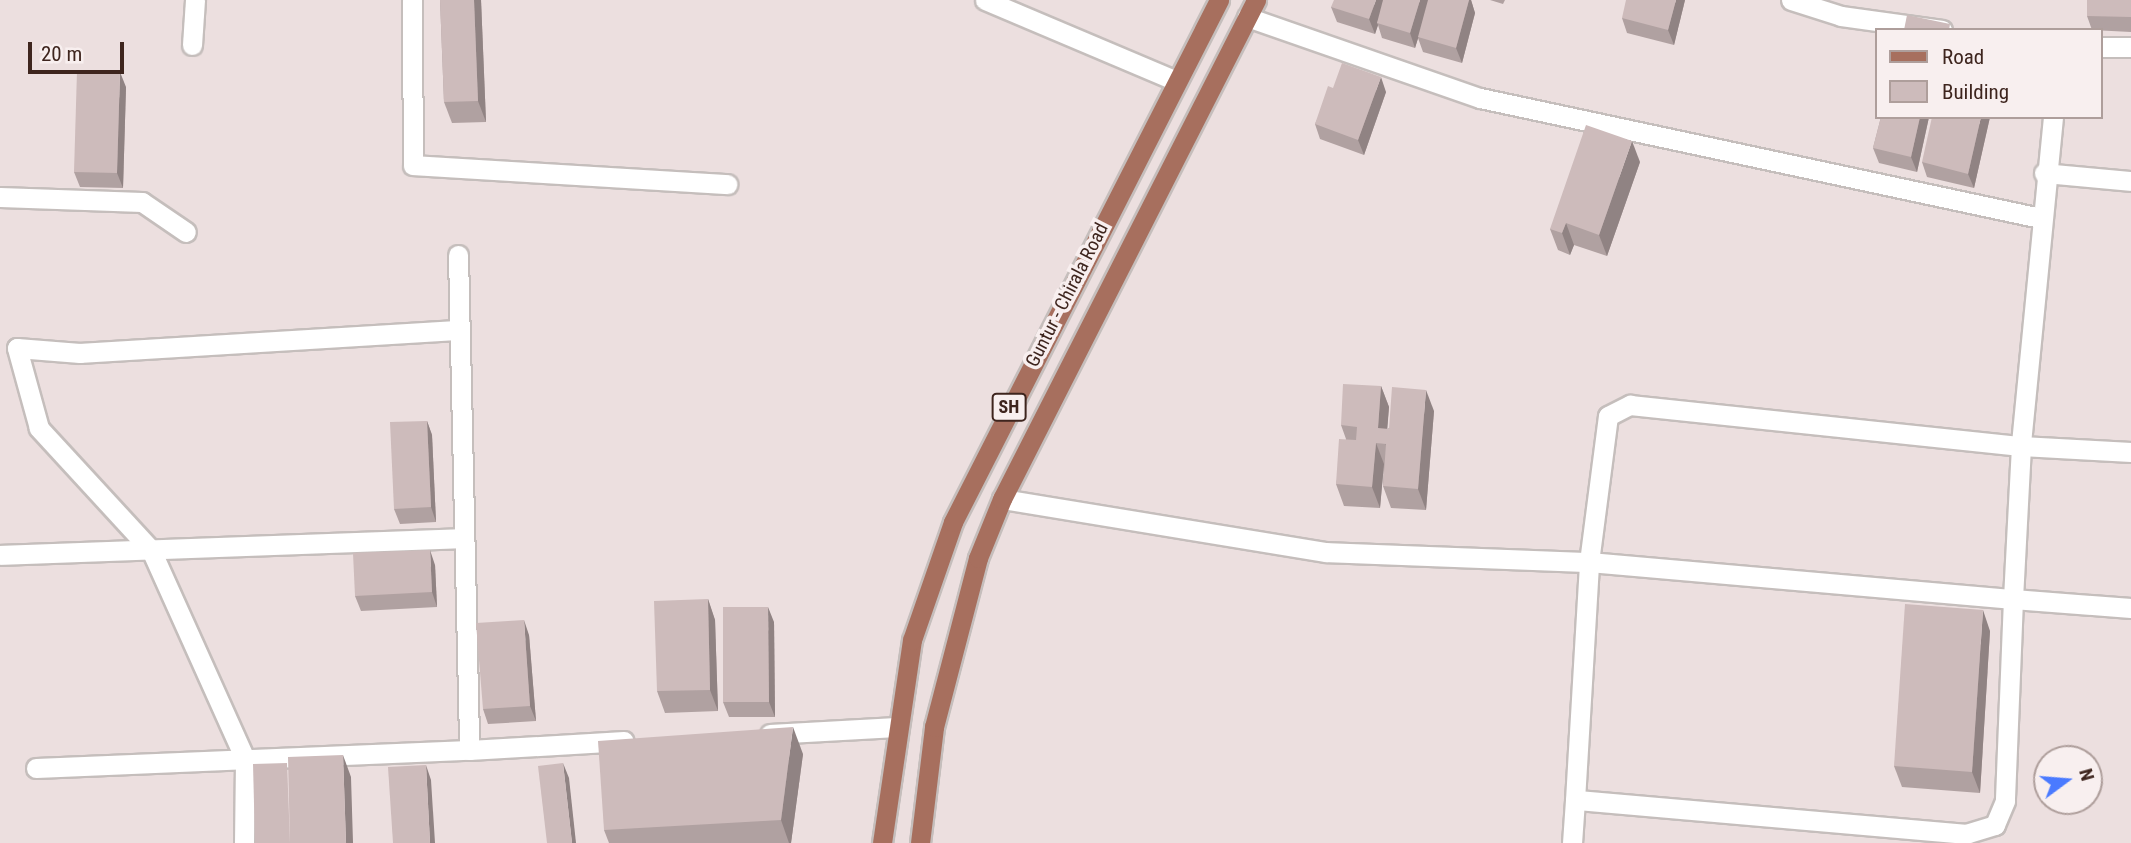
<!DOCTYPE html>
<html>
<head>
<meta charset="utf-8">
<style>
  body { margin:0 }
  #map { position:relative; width:2131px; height:843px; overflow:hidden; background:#ecdfdf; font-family:"Roboto Condensed",sans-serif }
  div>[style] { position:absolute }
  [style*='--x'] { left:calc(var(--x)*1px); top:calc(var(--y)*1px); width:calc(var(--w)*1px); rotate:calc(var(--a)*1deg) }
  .roads { filter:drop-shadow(2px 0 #c5bebc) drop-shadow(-2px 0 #c5bebc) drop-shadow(0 2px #c5bebc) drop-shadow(0 -2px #c5bebc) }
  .minor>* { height:19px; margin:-9.5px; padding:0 9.5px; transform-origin:9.5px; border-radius:9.5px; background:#fff }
  .primary>* { height:19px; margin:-9.5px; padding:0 9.5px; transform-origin:9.5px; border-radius:9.5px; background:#a76f5e }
  .wall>* { inset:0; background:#b0a1a1 }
  .shaded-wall>* { inset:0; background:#908383 }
  .building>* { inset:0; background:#cdbbbb }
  span { translate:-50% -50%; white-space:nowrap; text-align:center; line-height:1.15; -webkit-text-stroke:7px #f8efef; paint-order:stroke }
  .shield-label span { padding:2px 5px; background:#f8efef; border:2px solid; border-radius:5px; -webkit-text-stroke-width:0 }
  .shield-label { font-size:18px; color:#3e251e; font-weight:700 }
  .street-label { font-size:19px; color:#3e251e }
  .legend { position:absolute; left:1875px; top:28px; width:228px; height:91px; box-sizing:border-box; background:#f8efef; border:2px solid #ae9e9b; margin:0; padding:9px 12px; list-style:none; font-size:21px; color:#3e251e }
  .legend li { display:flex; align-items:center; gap:14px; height:35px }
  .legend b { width:35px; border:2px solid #ae9e9b }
  .north { position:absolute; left:2033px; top:745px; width:70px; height:70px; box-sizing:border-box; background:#f8efef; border:2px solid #ae9e9b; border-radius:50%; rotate:74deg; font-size:19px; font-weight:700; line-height:28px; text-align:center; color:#3e251e }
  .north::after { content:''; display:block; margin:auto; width:24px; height:32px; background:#4a7aff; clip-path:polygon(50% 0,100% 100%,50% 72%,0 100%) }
  .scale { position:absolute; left:28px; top:42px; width:96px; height:32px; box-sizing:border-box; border:4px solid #3e251e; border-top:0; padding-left:9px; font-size:21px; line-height:24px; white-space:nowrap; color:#3e251e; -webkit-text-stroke:5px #f8efef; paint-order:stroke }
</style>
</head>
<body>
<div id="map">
  <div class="roads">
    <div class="minor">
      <i style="--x:412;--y:0;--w:165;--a:89.7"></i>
      <i style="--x:413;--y:165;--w:315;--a:3.5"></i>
      <i style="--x:985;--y:0;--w:208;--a:22.9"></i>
      <i style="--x:1791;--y:0;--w:52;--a:17.7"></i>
      <i style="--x:1841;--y:16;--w:102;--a:7.9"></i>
      <i style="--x:1247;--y:17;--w:247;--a:19.2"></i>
      <i style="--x:1480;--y:98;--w:573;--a:12.09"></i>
      <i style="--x:192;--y:45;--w:45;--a:-86.2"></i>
      <i style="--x:2101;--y:47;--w:30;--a:0"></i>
      <i style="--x:2053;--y:117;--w:331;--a:95.6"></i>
      <i style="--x:2021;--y:446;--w:153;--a:93"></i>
      <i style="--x:2013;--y:599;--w:202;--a:92.3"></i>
      <i style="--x:2005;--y:801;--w:26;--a:113"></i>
      <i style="--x:1995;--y:825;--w:30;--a:163"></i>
      <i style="--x:1966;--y:834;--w:392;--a:-175"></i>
      <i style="--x:1575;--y:800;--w:238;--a:-86.6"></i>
      <i style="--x:1589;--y:562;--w:426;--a:5"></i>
      <i style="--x:2013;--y:599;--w:118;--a:4.4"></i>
      <i style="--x:2044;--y:173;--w:87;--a:5.3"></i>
      <i style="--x:0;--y:197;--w:142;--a:2"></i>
      <i style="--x:142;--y:202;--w:53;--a:34.3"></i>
      <i style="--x:458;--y:255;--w:495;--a:88.7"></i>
      <i style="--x:469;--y:750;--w:155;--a:-3.3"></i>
      <i style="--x:1002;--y:499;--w:328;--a:9.3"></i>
      <i style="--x:1326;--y:552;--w:263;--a:2.2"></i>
      <i style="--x:1589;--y:562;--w:147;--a:-82.6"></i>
      <i style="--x:1608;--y:416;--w:25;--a:-27"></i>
      <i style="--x:1630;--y:405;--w:393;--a:6"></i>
      <i style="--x:2021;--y:446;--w:110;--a:3.1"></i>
      <i style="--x:0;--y:555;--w:464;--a:-2.1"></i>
      <i style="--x:770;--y:734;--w:126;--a:-3.2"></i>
      <i style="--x:36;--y:768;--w:433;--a:-2.4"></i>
      <i style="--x:244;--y:843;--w:84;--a:-89.3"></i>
      <i style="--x:245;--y:759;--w:229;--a:-114.2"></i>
      <i style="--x:151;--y:550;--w:166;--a:-132.6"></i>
      <i style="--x:39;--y:428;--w:83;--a:-105.4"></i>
      <i style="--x:17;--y:348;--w:63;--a:4.5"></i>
      <i style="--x:80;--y:353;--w:380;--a:-3.5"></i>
      <i style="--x:1572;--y:843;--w:43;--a:-86"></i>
    </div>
    <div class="primary">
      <i style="--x:882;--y:843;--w:205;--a:-81.6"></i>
      <i style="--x:912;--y:640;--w:125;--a:-70.8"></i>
      <i style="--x:953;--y:522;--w:586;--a:-63"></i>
      <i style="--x:920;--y:843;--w:117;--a:-83.1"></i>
      <i style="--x:934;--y:727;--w:175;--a:-75.4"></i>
      <i style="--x:978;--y:558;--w:64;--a:-67.9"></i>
      <i style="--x:1002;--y:499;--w:560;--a:-63.02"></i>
    </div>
  </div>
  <div class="wall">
    <i style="clip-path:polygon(440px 0,481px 0,486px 122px,452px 123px,444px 102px)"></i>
    <i style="clip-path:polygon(1471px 0,1475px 13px,1462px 63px,1423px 52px,1418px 38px,1415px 48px,1382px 38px,1378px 25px,1375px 34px,1337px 22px,1331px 7px)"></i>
    <i style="clip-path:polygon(1490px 0,1505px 0,1503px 4px)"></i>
    <i style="clip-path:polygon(1685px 0,1674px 45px,1627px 33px,1622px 18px)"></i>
    <i style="clip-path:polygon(2131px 0,2131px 32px,2092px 30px,2087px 16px)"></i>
    <i style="clip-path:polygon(126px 87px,123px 188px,80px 187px,74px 172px)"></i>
    <i style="clip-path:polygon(1333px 88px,1386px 92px,1364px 155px,1320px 139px,1315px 124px)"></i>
    <i style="clip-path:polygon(1881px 117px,1929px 117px,1917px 172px,1879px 163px,1873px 148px)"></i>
    <i style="clip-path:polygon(1990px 117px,1974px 188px,1927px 177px,1922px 162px)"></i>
    <i style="clip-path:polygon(1640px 162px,1607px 256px,1574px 245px,1570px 255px,1558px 250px,1550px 229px)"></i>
    <i style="clip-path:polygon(1381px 386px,1389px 407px,1387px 429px,1434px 411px,1426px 510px,1391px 508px,1383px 486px,1384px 464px,1380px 508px,1344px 506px,1336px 484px,1346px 439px,1341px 425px)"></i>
    <i style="clip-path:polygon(427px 421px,432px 435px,436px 522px,400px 524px,394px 509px)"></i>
    <i style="clip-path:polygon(435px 565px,437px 607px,361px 611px,355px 596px)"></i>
    <i style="clip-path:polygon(708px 599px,715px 620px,718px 711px,665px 713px,657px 691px)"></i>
    <i style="clip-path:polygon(774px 622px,775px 717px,729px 717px,723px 702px)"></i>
    <i style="clip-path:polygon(1990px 631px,1980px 793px,1902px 787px,1894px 766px)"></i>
    <i style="clip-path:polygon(529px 635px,536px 721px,488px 724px,483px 709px)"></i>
    <i style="clip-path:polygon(803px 754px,791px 843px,609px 843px,604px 830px)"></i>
  </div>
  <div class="shaded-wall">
    <i style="clip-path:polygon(474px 0,481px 0,486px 122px,478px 101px)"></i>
    <i style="clip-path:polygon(1376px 0,1386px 0,1377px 23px,1378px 25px,1375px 34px,1369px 19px)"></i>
    <i style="clip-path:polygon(1420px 0,1430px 0,1415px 48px,1410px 33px)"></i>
    <i style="clip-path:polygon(1469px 0,1471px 0,1475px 13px,1462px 63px,1456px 48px)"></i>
    <i style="clip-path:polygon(1676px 0,1685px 0,1674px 45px,1668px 30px)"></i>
    <i style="clip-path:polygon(120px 72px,126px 87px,123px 188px,117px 173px)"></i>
    <i style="clip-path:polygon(1381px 77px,1386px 92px,1364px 155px,1358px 140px)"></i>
    <i style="clip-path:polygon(1920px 117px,1929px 117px,1917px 172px,1911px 157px)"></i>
    <i style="clip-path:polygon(1981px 117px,1990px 117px,1974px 188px,1968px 174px)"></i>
    <i style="clip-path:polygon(1632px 141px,1640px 162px,1607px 256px,1599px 235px)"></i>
    <i style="clip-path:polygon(1566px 223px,1574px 245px,1570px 255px,1562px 233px)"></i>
    <i style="clip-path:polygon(1381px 386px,1389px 407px,1386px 445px,1378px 428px)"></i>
    <i style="clip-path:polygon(1426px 390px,1434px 411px,1426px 510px,1418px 489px)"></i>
    <i style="clip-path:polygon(427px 421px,432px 435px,436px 522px,431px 507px)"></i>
    <i style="clip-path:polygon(1376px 443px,1384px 464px,1380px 508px,1372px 487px)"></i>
    <i style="clip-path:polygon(430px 550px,435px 565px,437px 607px,432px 592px)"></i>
    <i style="clip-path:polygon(708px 599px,715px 620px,718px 711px,710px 690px)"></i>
    <i style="clip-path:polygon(768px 607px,774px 622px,775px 717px,769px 702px)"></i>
    <i style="clip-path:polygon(1983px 610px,1990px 631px,1980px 793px,1972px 772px)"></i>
    <i style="clip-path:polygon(524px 620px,529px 635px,536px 721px,530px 706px)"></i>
    <i style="clip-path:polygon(793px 727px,803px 754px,791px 843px,789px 843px,781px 820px)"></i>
    <i style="clip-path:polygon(343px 755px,351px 777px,353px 843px,346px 843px)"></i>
    <i style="clip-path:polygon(563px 763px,569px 778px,576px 843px,572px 843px)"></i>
    <i style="clip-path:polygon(426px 765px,431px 780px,435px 843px,430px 843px)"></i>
  </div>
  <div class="building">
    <i style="clip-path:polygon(440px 0,474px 0,478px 101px,444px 102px)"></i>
    <i style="clip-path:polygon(1334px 0,1376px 0,1369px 19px,1331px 7px)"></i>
    <i style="clip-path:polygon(1383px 0,1420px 0,1410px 33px,1377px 23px)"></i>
    <i style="clip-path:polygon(1428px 0,1469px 0,1456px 48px,1418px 37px)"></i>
    <i style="clip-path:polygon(1626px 0,1676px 0,1668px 30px,1622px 18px)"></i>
    <i style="clip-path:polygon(2087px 0,2131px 0,2131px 17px,2087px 16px)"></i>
    <i style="clip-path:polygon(1907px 15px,1950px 24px,1949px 30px,1904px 30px)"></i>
    <i style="clip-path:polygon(1342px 63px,1381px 77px,1358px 140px,1315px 124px,1328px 86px,1333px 88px)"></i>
    <i style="clip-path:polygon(77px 71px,120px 72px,117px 173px,74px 172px)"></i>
    <i style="clip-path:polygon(1881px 117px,1920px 117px,1911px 157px,1873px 148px)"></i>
    <i style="clip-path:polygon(1932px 117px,1981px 117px,1968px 174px,1922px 162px)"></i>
    <i style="clip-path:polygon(1586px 125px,1632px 141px,1599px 235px,1566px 223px,1562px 233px,1550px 229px)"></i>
    <i style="clip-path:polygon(1343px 384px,1381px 386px,1378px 428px,1389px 429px,1392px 387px,1426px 390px,1418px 489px,1383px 486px,1386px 444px,1376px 443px,1372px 487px,1336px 484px,1339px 439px,1356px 440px,1357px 427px,1341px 425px)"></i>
    <i style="clip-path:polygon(427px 421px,431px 507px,394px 509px,390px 422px)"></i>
    <i style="clip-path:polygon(430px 550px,432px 592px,355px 596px,353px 553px)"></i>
    <i style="clip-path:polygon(708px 599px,710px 690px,657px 691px,654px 601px)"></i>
    <i style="clip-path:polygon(1905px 604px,1983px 610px,1972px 772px,1894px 766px)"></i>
    <i style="clip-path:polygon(723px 607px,768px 607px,769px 702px,723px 702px)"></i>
    <i style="clip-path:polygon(524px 620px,530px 706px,483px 709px,476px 623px)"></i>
    <i style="clip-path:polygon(793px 727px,781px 820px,604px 830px,598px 741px)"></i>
    <i style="clip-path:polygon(343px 755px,346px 843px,290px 843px,288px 757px)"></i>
    <i style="clip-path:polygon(287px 763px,290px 843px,255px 843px,253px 764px)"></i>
    <i style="clip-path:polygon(563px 763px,572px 843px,547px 843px,538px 766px)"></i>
    <i style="clip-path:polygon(426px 765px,430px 843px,393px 843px,388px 767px)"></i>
  </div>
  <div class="shield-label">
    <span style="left:1009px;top:407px">SH</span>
  </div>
  <div class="street-label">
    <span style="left:1067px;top:295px;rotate:-63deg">Guntur - Chirala Road</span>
  </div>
  <ul class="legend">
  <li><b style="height:9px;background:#a76f5e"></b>Road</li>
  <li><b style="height:19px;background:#cdbbbb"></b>Building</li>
  </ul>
  <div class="north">N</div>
  <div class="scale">20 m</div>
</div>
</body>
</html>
